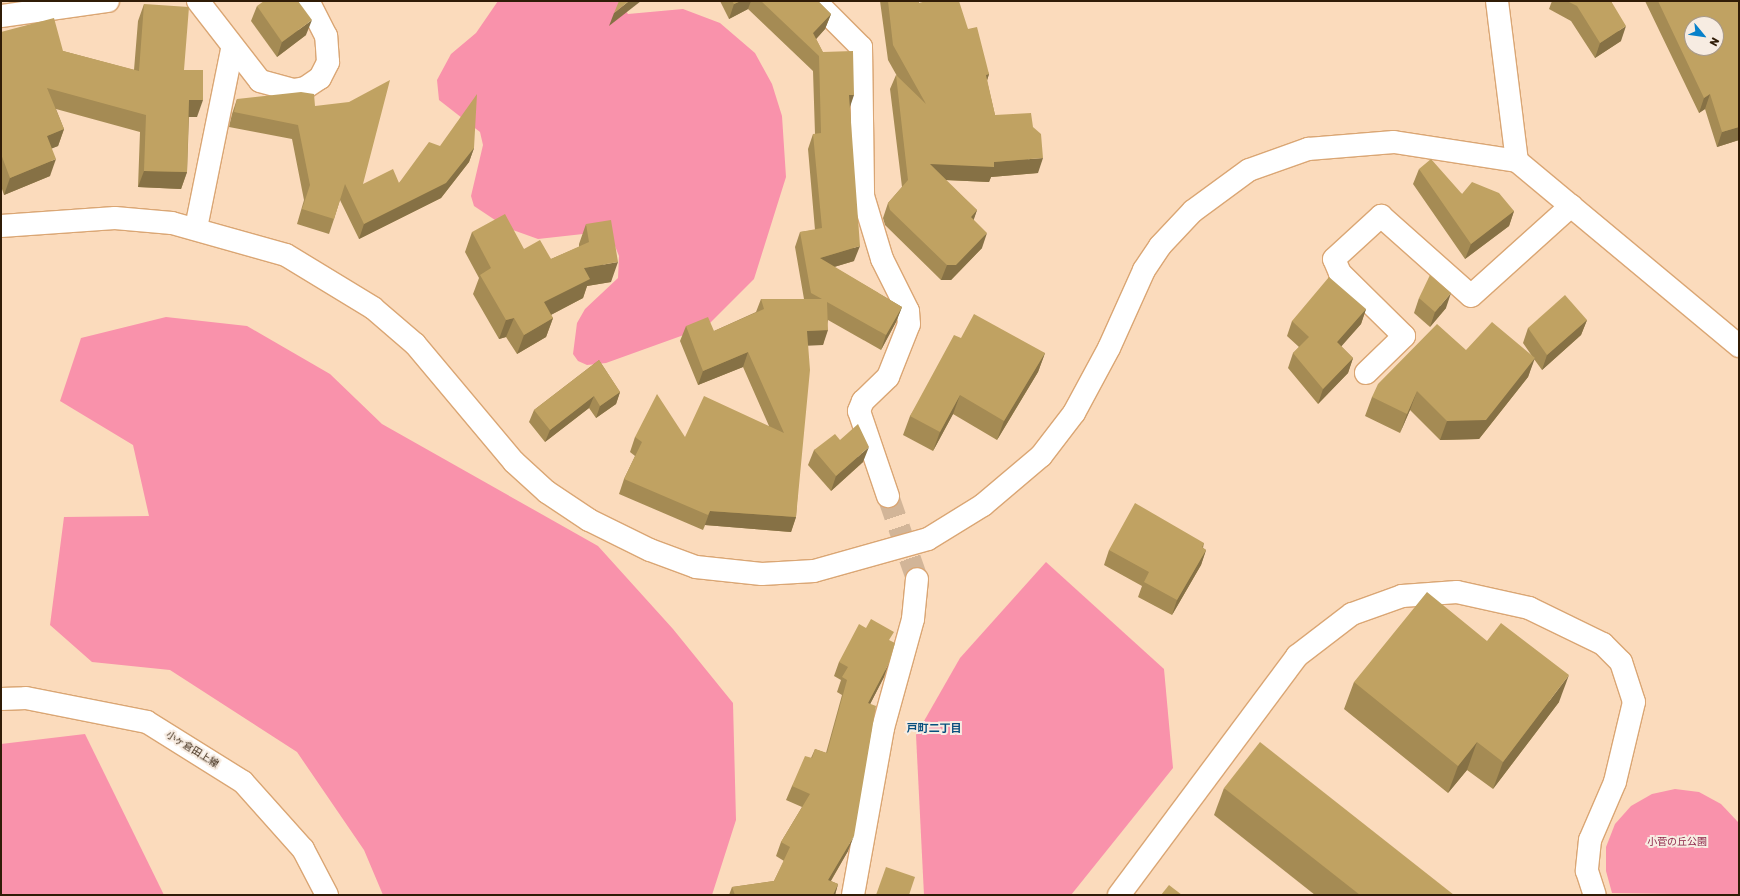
<!DOCTYPE html>
<html>
<head>
<meta charset="utf-8">
<style>
  body { margin:0 }
  #map { position:relative; width:1740px; height:896px; overflow:hidden; background:#fbdbbc; font-family:Rubik,"Noto Sans JP",sans-serif }
  div>[style] { position:absolute }
  [style*='--x'] { left:calc(var(--x)*1px); top:calc(var(--y)*1px); width:calc(var(--w)*1px); rotate:calc(var(--a)*1deg) }
  .green>* { inset:0; background:#f992ab }
  .minor-tunnel>* { height:22px; margin-top:-11px; transform-origin:0; background:repeating-linear-gradient(90deg,#d2b598 0 22px,transparent 0 33px) }
  .roads { filter:drop-shadow(1px 0 #daa674) drop-shadow(-1px 0 #daa674) drop-shadow(0 1px #daa674) drop-shadow(0 -1px #daa674) }
  .minor>* { height:22px; margin:-11px; padding:0 11px; transform-origin:11px; border-radius:11px; background:#fff }
  .major>* { height:22px; margin:-11px; padding:0 11px; transform-origin:11px; border-radius:11px; background:#fff }
  .wall>* { inset:0; background:#a58b54 }
  .shaded-wall>* { inset:0; background:#867145 }
  .building>* { inset:0; background:#c0a262 }
  span { translate:-50% -50%; white-space:nowrap; text-align:center; line-height:1.15; -webkit-text-stroke:4px #f7ece2; paint-order:stroke }
  .street-label { font-size:10px; color:#301c07 }
  .park-label { font-size:10px; color:#8c2347 }
  .neighbourhood-label { font-size:11px; color:#074f7e; font-weight:700 }
  .frame { position:absolute; inset:0; border:2px solid #301c07; pointer-events:none }
  .north { position:absolute; left:1684px; top:16px; width:40px; height:40px; box-sizing:border-box; background:#f7ece2; border:1px solid #a7998a; border-radius:50%; rotate:119deg; font-size:11px; font-weight:700; line-height:16px; text-align:center; color:#301c07 }
  .north::after { content:''; display:block; margin:auto; width:14px; height:18px; background:#0881ca; clip-path:polygon(50% 0,100% 100%,50% 72%,0 100%) }
</style>
</head>
<body>
<div id="map">
  <div class="green">
    <i style="clip-path:polygon(498px 1px,619px 1px,628px 14px,683px 9px,720px 23px,755px 53px,772px 84px,782px 116px,786px 177px,754px 279px,706px 327px,606px 363px,587px 365px,578px 361px,573px 354px,577px 323px,585px 309px,618px 278px,619px 256px,611px 236px,601px 232px,538px 239px,507px 228px,474px 206px,471px 196px,483px 145px,480px 132px,439px 100px,437px 80px,451px 54px,476px 33px)"></i>
    <i style="clip-path:polygon(166px 317px,247px 326px,330px 374px,382px 424px,598px 546px,673px 629px,733px 703px,736px 820px,712px 895px,383px 895px,364px 850px,297px 752px,170px 670px,92px 662px,50px 625px,64px 517px,149px 516px,133px 445px,60px 401px,81px 338px)"></i>
    <i style="clip-path:polygon(1046px 562px,1164px 669px,1173px 768px,1071px 895px,924px 895px,916px 735px,960px 658px)"></i>
    <i style="clip-path:polygon(85px 734px,164px 895px,1px 895px,1px 744px)"></i>
    <i style="clip-path:polygon(1675px 789px,1699px 792px,1721px 804px,1738px 822px,1739px 895px,1612px 893px,1606px 871px,1606px 847px,1615px 824px,1631px 806px,1652px 794px)"></i>
  </div>
  <div class="minor-tunnel">
    <i style="--x:888;--y:496;--w:88;--a:70.7"></i>
  </div>
  <div class="roads">
    <div class="minor">
      <i style="--x:198;--y:1;--w:101;--a:52.2"></i>
      <i style="--x:260;--y:81;--w:35;--a:15"></i>
      <i style="--x:294;--y:90;--w:11;--a:-10"></i>
      <i style="--x:305;--y:88;--w:18;--a:-34"></i>
      <i style="--x:320;--y:78;--w:18;--a:-63"></i>
      <i style="--x:328;--y:62;--w:26;--a:-94"></i>
      <i style="--x:326;--y:36;--w:39;--a:-117"></i>
      <i style="--x:815;--y:1;--w:65;--a:45"></i>
      <i style="--x:861;--y:47;--w:149;--a:89.2"></i>
      <i style="--x:863;--y:196;--w:66;--a:73.2"></i>
      <i style="--x:882;--y:259;--w:58;--a:63.4"></i>
      <i style="--x:908;--y:311;--w:13;--a:86"></i>
      <i style="--x:909;--y:324;--w:57;--a:111.6"></i>
      <i style="--x:888;--y:377;--w:35;--a:136"></i>
      <i style="--x:863;--y:401;--w:11;--a:112"></i>
      <i style="--x:859;--y:411;--w:90;--a:71.2"></i>
      <i style="--x:1497;--y:1;--w:161;--a:82.9"></i>
      <i style="--x:1;--y:16;--w:108;--a:-8"></i>
      <i style="--x:1;--y:226;--w:114;--a:-4"></i>
      <i style="--x:115;--y:218;--w:57;--a:5"></i>
      <i style="--x:172;--y:223;--w:118;--a:15.7"></i>
      <i style="--x:286;--y:255;--w:102;--a:31.3"></i>
      <i style="--x:373;--y:308;--w:55;--a:40.6"></i>
      <i style="--x:415;--y:344;--w:154;--a:50"></i>
      <i style="--x:514;--y:462;--w:45;--a:42.3"></i>
      <i style="--x:547;--y:492;--w:50;--a:33.7"></i>
      <i style="--x:589;--y:520;--w:68;--a:26.2"></i>
      <i style="--x:650;--y:550;--w:49;--a:20.3"></i>
      <i style="--x:696;--y:567;--w:66;--a:6.1"></i>
      <i style="--x:762;--y:574;--w:52;--a:-3.3"></i>
      <i style="--x:814;--y:571;--w:118;--a:-15.7"></i>
      <i style="--x:928;--y:539;--w:65;--a:-31.7"></i>
      <i style="--x:983;--y:505;--w:76;--a:-40.2"></i>
      <i style="--x:1041;--y:456;--w:54;--a:-52.5"></i>
      <i style="--x:1074;--y:413;--w:74;--a:-61.7"></i>
      <i style="--x:1109;--y:348;--w:85;--a:-65.8"></i>
      <i style="--x:1144;--y:270;--w:29;--a:-56"></i>
      <i style="--x:1160;--y:246;--w:48;--a:-46.7"></i>
      <i style="--x:1193;--y:211;--w:69;--a:-36.2"></i>
      <i style="--x:1249;--y:170;--w:63;--a:-19.6"></i>
      <i style="--x:1308;--y:149;--w:86;--a:-4.7"></i>
      <i style="--x:1394;--y:142;--w:124;--a:8.8"></i>
      <i style="--x:1517;--y:161;--w:289;--a:39.8"></i>
      <i style="--x:196;--y:228;--w:183;--a:-78.6"></i>
      <i style="--x:1366;--y:373;--w:53;--a:-44.2"></i>
      <i style="--x:1404;--y:336;--w:90;--a:-135.5"></i>
      <i style="--x:1340;--y:273;--w:15;--a:-113"></i>
      <i style="--x:1334;--y:259;--w:64;--a:-42.5"></i>
      <i style="--x:1381;--y:216;--w:120;--a:41.6"></i>
      <i style="--x:1471;--y:296;--w:135;--a:-42"></i>
      <i style="--x:853;--y:895;--w:170;--a:-79.8"></i>
      <i style="--x:883;--y:728;--w:113;--a:-74.6"></i>
      <i style="--x:913;--y:619;--w:40;--a:-84.3"></i>
      <i style="--x:1119;--y:895;--w:298;--a:-53.3"></i>
      <i style="--x:1297;--y:656;--w:69;--a:-37.4"></i>
      <i style="--x:1352;--y:614;--w:53;--a:-19.8"></i>
      <i style="--x:1402;--y:596;--w:55;--a:-4.2"></i>
      <i style="--x:1457;--y:592;--w:74;--a:12.5"></i>
      <i style="--x:1529;--y:608;--w:82;--a:25.9"></i>
      <i style="--x:1603;--y:644;--w:25;--a:45"></i>
      <i style="--x:1621;--y:662;--w:42;--a:72"></i>
      <i style="--x:1634;--y:702;--w:82;--a:103.4"></i>
      <i style="--x:1615;--y:782;--w:63;--a:113.3"></i>
      <i style="--x:1590;--y:840;--w:31;--a:96"></i>
      <i style="--x:1587;--y:871;--w:25;--a:72"></i>
    </div>
    <div class="major">
      <i style="--x:1;--y:699;--w:25;--a:-2"></i>
      <i style="--x:26;--y:698;--w:123;--a:11.2"></i>
      <i style="--x:147;--y:722;--w:113;--a:32"></i>
      <i style="--x:243;--y:782;--w:90;--a:48.2"></i>
      <i style="--x:303;--y:849;--w:52;--a:62.4"></i>
    </div>
  </div>
  <div class="wall">
    <i style="clip-path:polygon(720px 1px,818px 1px,831px 14px,825px 29px,816px 39px,850px 106px,854px 261px,834px 267px,902px 307px,896px 322px,881px 350px,828px 320px,823px 345px,808px 345px,796px 517px,791px 532px,705px 525px,703px 530px,619px 494px,624px 479px,635px 456px,630px 452px,635px 437px,685px 437px,769px 426px,743px 367px,698px 385px,680px 341px,686px 326px,714px 331px,756px 312px,761px 299px,804px 299px,795px 247px,800px 232px,815px 230px,808px 149px,813px 134px,815px 134px,813px 71px,748px 9px,729px 19px)"></i>
    <i style="clip-path:polygon(880px 1px,918px 1px,919px 3px,968px 29px,989px 74px,987px 81px,995px 115px,1038px 173px,991px 177px,989px 182px,945px 180px,977px 210px,973px 220px,982px 248px,951px 280px,941px 280px,885px 225px,883px 218px,888px 203px,902px 187px,890px 89px,896px 75px,897px 76px,888px 60px)"></i>
    <i style="clip-path:polygon(1552px 1px,1611px 1px,1621px 41px,1595px 58px,1571px 21px,1549px 9px)"></i>
    <i style="clip-path:polygon(1645px 1px,1739px 1px,1739px 140px,1717px 147px,1705px 109px,1699px 113px)"></i>
    <i style="clip-path:polygon(144px 4px,184px 70px,197px 117px,189px 117px,187px 172px,181px 189px,138px 187px,140px 132px,56px 109px,64px 129px,58px 146px,52px 148px,50px 176px,4px 195px,1px 186px,1px 32px,63px 51px,134px 70px,138px 21px)"></i>
    <i style="clip-path:polygon(257px 6px,306px 35px,277px 57px,251px 21px)"></i>
    <i style="clip-path:polygon(237px 99px,315px 106px,363px 184px,399px 183px,440px 146px,474px 148px,469px 162px,441px 198px,359px 239px,340px 200px,334px 219px,329px 234px,297px 224px,304px 200px,292px 139px,229px 127px,232px 114px)"></i>
    <i style="clip-path:polygon(1419px 169px,1462px 194px,1514px 211px,1509px 226px,1465px 259px,1413px 184px)"></i>
    <i style="clip-path:polygon(586px 224px,611px 282px,587px 286px,583px 298px,551px 315px,553px 318px,546px 337px,517px 354px,506px 337px,499px 339px,473px 294px,479px 278px,465px 252px,472px 232px,524px 249px,551px 259px,579px 247px,579px 244px)"></i>
    <i style="clip-path:polygon(1419px 298px,1446px 308px,1430px 327px,1414px 313px)"></i>
    <i style="clip-path:polygon(1366px 309px,1361px 324px,1341px 346px,1353px 358px,1348px 373px,1318px 404px,1288px 368px,1293px 353px,1299px 347px,1287px 336px,1292px 321px)"></i>
    <i style="clip-path:polygon(1587px 320px,1581px 335px,1542px 370px,1534px 359px,1528px 377px,1479px 439px,1440px 440px,1410px 410px,1400px 433px,1365px 416px,1372px 397px,1466px 350px,1532px 356px,1523px 343px,1528px 328px)"></i>
    <i style="clip-path:polygon(961px 338px,1045px 353px,1038px 372px,997px 440px,953px 414px,933px 451px,903px 435px,910px 416px)"></i>
    <i style="clip-path:polygon(599px 360px,620px 392px,616px 404px,596px 418px,589px 408px,545px 442px,529px 422px,534px 410px)"></i>
    <i style="clip-path:polygon(840px 440px,863px 462px,831px 491px,808px 465px,814px 450px)"></i>
    <i style="clip-path:polygon(1204px 543px,1203px 548px,1206px 550px,1201px 565px,1172px 615px,1138px 597px,1142px 586px,1104px 565px,1109px 550px)"></i>
    <i style="clip-path:polygon(891px 641px,884px 677px,870px 704px,848px 851px,831px 881px,838px 884px,835px 895px,729px 895px,732px 887px,774px 881px,784px 861px,776px 856px,781px 842px,802px 807px,786px 800px,792px 786px,811px 758px,815px 749px,826px 753px,842px 695px,837px 692px,841px 680px,834px 676px,839px 662px)"></i>
    <i style="clip-path:polygon(1354px 682px,1559px 702px,1493px 789px,1467px 770px,1448px 793px,1344px 709px)"></i>
    <i style="clip-path:polygon(1224px 788px,1454px 895px,1315px 895px,1214px 815px)"></i>
  </div>
  <div class="shaded-wall">
    <i style="clip-path:polygon(629px 1px,641px 1px,609px 26px,614px 13px)"></i>
    <i style="clip-path:polygon(741px 1px,751px 1px,748px 9px,729px 19px,734px 4px)"></i>
    <i style="clip-path:polygon(831px 14px,825px 29px,809px 47px,813px 33px)"></i>
    <i style="clip-path:polygon(312px 20px,306px 35px,277px 57px,282px 42px)"></i>
    <i style="clip-path:polygon(1626px 26px,1621px 41px,1595px 58px,1600px 43px)"></i>
    <i style="clip-path:polygon(989px 74px,984px 89px,986px 75px)"></i>
    <i style="clip-path:polygon(1710px 94px,1705px 109px,1699px 113px,1704px 98px)"></i>
    <i style="clip-path:polygon(849px 95px,854px 95px,849px 110px)"></i>
    <i style="clip-path:polygon(189px 100px,203px 100px,197px 117px,183px 117px)"></i>
    <i style="clip-path:polygon(1739px 127px,1739px 140px,1717px 147px,1722px 132px)"></i>
    <i style="clip-path:polygon(64px 129px,58px 146px,41px 153px,47px 136px)"></i>
    <i style="clip-path:polygon(474px 148px,469px 162px,441px 198px,359px 239px,364px 224px)"></i>
    <i style="clip-path:polygon(1043px 158px,1038px 173px,991px 177px,989px 182px,924px 179px,930px 164px,994px 162px)"></i>
    <i style="clip-path:polygon(56px 159px,50px 176px,4px 195px,10px 178px)"></i>
    <i style="clip-path:polygon(144px 171px,187px 172px,181px 189px,138px 187px)"></i>
    <i style="clip-path:polygon(977px 210px,972px 225px,971px 217px)"></i>
    <i style="clip-path:polygon(1514px 211px,1509px 226px,1465px 259px,1471px 244px)"></i>
    <i style="clip-path:polygon(987px 233px,982px 248px,951px 280px,941px 280px,947px 265px)"></i>
    <i style="clip-path:polygon(860px 246px,854px 261px,814px 273px,820px 258px)"></i>
    <i style="clip-path:polygon(618px 262px,611px 282px,587px 286px,583px 298px,537px 322px,544px 302px,584px 268px)"></i>
    <i style="clip-path:polygon(1451px 293px,1446px 308px,1430px 327px,1435px 312px)"></i>
    <i style="clip-path:polygon(902px 307px,896px 322px,881px 350px,886px 335px)"></i>
    <i style="clip-path:polygon(1366px 309px,1361px 324px,1332px 357px,1337px 342px)"></i>
    <i style="clip-path:polygon(514px 318px,506px 337px,499px 339px,506px 320px)"></i>
    <i style="clip-path:polygon(553px 318px,546px 337px,517px 354px,524px 335px)"></i>
    <i style="clip-path:polygon(1587px 320px,1581px 335px,1542px 370px,1547px 355px)"></i>
    <i style="clip-path:polygon(828px 330px,823px 345px,802px 346px,807px 331px)"></i>
    <i style="clip-path:polygon(748px 352px,743px 367px,698px 385px,703px 371px)"></i>
    <i style="clip-path:polygon(1045px 353px,1038px 372px,997px 440px,1004px 421px)"></i>
    <i style="clip-path:polygon(1353px 358px,1348px 373px,1318px 404px,1323px 389px)"></i>
    <i style="clip-path:polygon(1535px 358px,1528px 377px,1479px 439px,1440px 440px,1447px 421px)"></i>
    <i style="clip-path:polygon(1417px 391px,1410px 410px,1400px 433px,1407px 414px)"></i>
    <i style="clip-path:polygon(620px 392px,616px 404px,596px 418px,600px 406px)"></i>
    <i style="clip-path:polygon(960px 395px,953px 414px,933px 451px,940px 432px)"></i>
    <i style="clip-path:polygon(594px 396px,589px 408px,545px 442px,550px 430px)"></i>
    <i style="clip-path:polygon(869px 447px,863px 462px,831px 491px,836px 476px)"></i>
    <i style="clip-path:polygon(710px 511px,796px 517px,791px 532px,705px 525px,703px 530px)"></i>
    <i style="clip-path:polygon(1206px 550px,1201px 565px,1172px 615px,1177px 600px)"></i>
    <i style="clip-path:polygon(889px 663px,884px 677px,863px 718px,868px 703px)"></i>
    <i style="clip-path:polygon(1569px 675px,1559px 702px,1493px 789px,1503px 762px)"></i>
    <i style="clip-path:polygon(1477px 742px,1467px 770px,1448px 793px,1458px 766px)"></i>
    <i style="clip-path:polygon(854px 836px,848px 851px,823px 894px,828px 880px)"></i>
    <i style="clip-path:polygon(838px 884px,835px 895px,833px 895px)"></i>
  </div>
  <div class="building">
    <i style="clip-path:polygon(264px 1px,298px 1px,312px 20px,282px 42px,257px 6px)"></i>
    <i style="clip-path:polygon(619px 1px,629px 1px,614px 13px)"></i>
    <i style="clip-path:polygon(732px 1px,741px 1px,734px 4px)"></i>
    <i style="clip-path:polygon(761px 1px,818px 1px,831px 14px,813px 33px,823px 52px,853px 51px,854px 95px,849px 95px,860px 246px,820px 258px,902px 307px,886px 335px,827px 302px,828px 330px,807px 331px,810px 370px,796px 517px,710px 511px,708px 515px,624px 479px,642px 442px,635px 437px,657px 394px,685px 437px,704px 396px,784px 433px,748px 352px,703px 371px,686px 326px,708px 317px,714px 331px,764px 309px,761px 299px,822px 299px,811px 293px,800px 232px,822px 228px,813px 134px,821px 133px,819px 56px)"></i>
    <i style="clip-path:polygon(888px 1px,918px 1px,919px 3px,926px 1px,959px 1px,968px 29px,977px 27px,989px 74px,986px 75px,995px 115px,1031px 113px,1033px 127px,1041px 134px,1043px 158px,994px 162px,994px 167px,930px 164px,977px 210px,971px 217px,987px 233px,956px 265px,947px 265px,890px 210px,888px 203px,908px 180px,896px 75px,926px 104px,893px 45px)"></i>
    <i style="clip-path:polygon(1567px 1px,1611px 1px,1626px 26px,1600px 43px,1577px 6px)"></i>
    <i style="clip-path:polygon(evenodd,1658px 1px,1739px 1px,1739px 127px,1722px 132px,1710px 94px,1704px 98px,1658px 1px,1692px 24px,1716px 24px,1716px 48px,1692px 48px,1692px 24px)"></i>
    <i style="clip-path:polygon(144px 4px,189px 7px,184px 70px,203px 70px,203px 100px,189px 100px,187px 172px,144px 171px,146px 115px,47px 88px,64px 129px,47px 136px,56px 159px,10px 178px,1px 154px,1px 32px,54px 18px,63px 51px,139px 71px)"></i>
    <i style="clip-path:polygon(390px 80px,363px 184px,393px 169px,399px 183px,429px 142px,440px 146px,477px 94px,474px 148px,446px 183px,364px 224px,345px 184px,334px 219px,302px 209px,310px 185px,298px 125px,234px 112px,237px 99px,301px 92px,314px 94px,315px 106px,349px 102px)"></i>
    <i style="clip-path:polygon(1431px 159px,1462px 194px,1472px 182px,1499px 193px,1514px 211px,1471px 244px,1419px 169px)"></i>
    <i style="clip-path:polygon(505px 214px,524px 249px,540px 240px,551px 259px,589px 242px,586px 224px,611px 220px,618px 262px,584px 268px,590px 279px,544px 302px,553px 318px,524px 335px,514px 318px,506px 320px,480px 275px,491px 268px,472px 232px)"></i>
    <i style="clip-path:polygon(1430px 275px,1451px 293px,1435px 312px,1419px 298px)"></i>
    <i style="clip-path:polygon(1329px 277px,1366px 309px,1337px 342px,1353px 358px,1323px 389px,1293px 353px,1309px 337px,1292px 321px)"></i>
    <i style="clip-path:polygon(1565px 295px,1587px 320px,1547px 355px,1528px 328px)"></i>
    <i style="clip-path:polygon(974px 314px,1045px 353px,1004px 421px,960px 395px,940px 432px,910px 416px,954px 335px,961px 338px)"></i>
    <i style="clip-path:polygon(1492px 322px,1535px 358px,1486px 420px,1447px 421px,1417px 391px,1407px 414px,1372px 397px,1378px 384px,1437px 324px,1466px 350px)"></i>
    <i style="clip-path:polygon(599px 360px,620px 392px,600px 406px,594px 396px,550px 430px,534px 410px)"></i>
    <i style="clip-path:polygon(858px 424px,869px 447px,836px 476px,814px 450px,835px 434px,840px 440px)"></i>
    <i style="clip-path:polygon(1135px 503px,1204px 543px,1202px 547px,1206px 550px,1177px 600px,1144px 582px,1149px 572px,1109px 550px)"></i>
    <i style="clip-path:polygon(1427px 592px,1487px 641px,1501px 623px,1569px 675px,1503px 762px,1477px 742px,1458px 766px,1354px 682px)"></i>
    <i style="clip-path:polygon(871px 619px,894px 632px,889px 640px,895px 643px,889px 663px,868px 703px,876px 706px,854px 836px,828px 880px,838px 884px,833px 895px,735px 895px,732px 887px,774px 881px,790px 847px,781px 842px,810px 794px,792px 786px,805px 756px,812px 758px,815px 749px,827px 753px,847px 680px,842px 677px,848px 667px,839px 662px,859px 624px,866px 628px)"></i>
    <i style="clip-path:polygon(1260px 742px,1454px 895px,1360px 895px,1224px 788px)"></i>
    <i style="clip-path:polygon(886px 867px,915px 877px,909px 895px,876px 895px)"></i>
    <i style="clip-path:polygon(1169px 885px,1182px 895px,1161px 895px)"></i>
  </div>
  <div class="street-label">
    <span style="left:192px;top:750px;rotate:32deg">小ヶ倉田上線</span>
  </div>
  <div class="park-label">
    <span style="left:1677px;top:843px">小菅の丘公園</span>
  </div>
  <div class="neighbourhood-label">
    <span style="left:934px;top:729px">戸町二丁目</span>
  </div>
  <div class="frame"></div>
  <div class="north">N</div>
</div>
</body>
</html>
